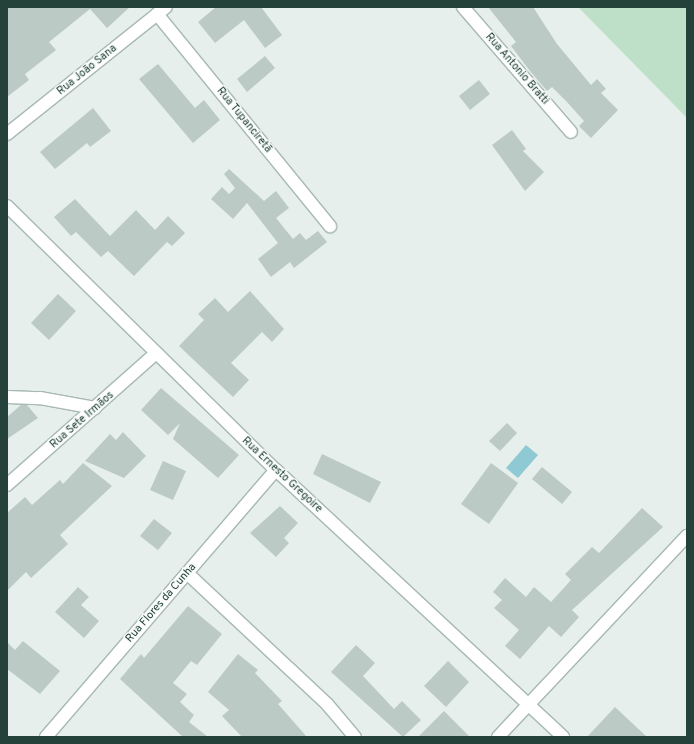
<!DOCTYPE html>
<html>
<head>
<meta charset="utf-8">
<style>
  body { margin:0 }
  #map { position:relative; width:694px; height:744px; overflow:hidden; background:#e6efeb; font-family:Overpass,sans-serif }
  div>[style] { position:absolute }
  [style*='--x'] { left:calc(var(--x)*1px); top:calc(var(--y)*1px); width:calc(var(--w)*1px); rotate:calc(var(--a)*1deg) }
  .green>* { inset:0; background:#bfe0c8 }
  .water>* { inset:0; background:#8ec9d4 }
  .building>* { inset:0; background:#bbcac4 }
  .roads { filter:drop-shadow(1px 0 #a8b8b2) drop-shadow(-1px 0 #a8b8b2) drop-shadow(0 1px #a8b8b2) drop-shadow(0 -1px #a8b8b2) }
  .minor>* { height:12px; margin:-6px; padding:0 6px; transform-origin:6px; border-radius:6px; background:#fff }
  span { translate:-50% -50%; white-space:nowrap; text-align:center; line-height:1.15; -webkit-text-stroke:3px #f7fbf9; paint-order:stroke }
  .street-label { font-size:11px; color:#24423a }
  .frame { position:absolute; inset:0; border:8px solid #24423a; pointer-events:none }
</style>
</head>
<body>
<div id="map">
  <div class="green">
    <i style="clip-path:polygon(578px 7px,687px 7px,687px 118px)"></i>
  </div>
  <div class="water">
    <i style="clip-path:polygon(526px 445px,538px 455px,518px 478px,506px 468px)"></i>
  </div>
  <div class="building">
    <i style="clip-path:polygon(7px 7px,130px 7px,107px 28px,90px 9px,49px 42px,56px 50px,25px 74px,29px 80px,7px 97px)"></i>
    <i style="clip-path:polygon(216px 7px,261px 7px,282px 35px,265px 48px,244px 20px,215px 43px,198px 22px)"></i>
    <i style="clip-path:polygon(488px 7px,533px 7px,557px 44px,591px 85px,597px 79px,606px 89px,601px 93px,618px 110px,591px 138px,579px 126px,584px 121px,567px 102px,552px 87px,547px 91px,530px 71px,511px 46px,516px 42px)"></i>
    <i style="clip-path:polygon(265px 56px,275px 68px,247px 92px,237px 79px)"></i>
    <i style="clip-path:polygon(158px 64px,195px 108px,204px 100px,220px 120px,193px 143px,139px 79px)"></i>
    <i style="clip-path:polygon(479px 80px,490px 94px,470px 110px,459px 96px)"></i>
    <i style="clip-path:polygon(93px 108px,111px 131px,90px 147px,87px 143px,55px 169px,40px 152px)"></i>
    <i style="clip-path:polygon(512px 130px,526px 149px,523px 151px,544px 172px,525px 191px,492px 145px)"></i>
    <i style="clip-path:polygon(229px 169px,264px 201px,276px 191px,289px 208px,276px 218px,293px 239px,300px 233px,306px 240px,318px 231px,327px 242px,294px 268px,290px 262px,271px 277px,258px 259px,278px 243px,247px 203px,233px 219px,211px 199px,222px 187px,229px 194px,235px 188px,224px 174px)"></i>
    <i style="clip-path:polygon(75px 199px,110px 236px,136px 210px,155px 230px,168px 216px,185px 233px,172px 246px,167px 242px,134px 276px,108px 251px,101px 257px,76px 232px,71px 236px,54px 217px)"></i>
    <i style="clip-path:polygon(250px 291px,284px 329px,272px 342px,262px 332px,231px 363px,249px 380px,233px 397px,179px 346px,204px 320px,198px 314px,215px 298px,228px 312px)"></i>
    <i style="clip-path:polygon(58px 294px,76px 311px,49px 340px,31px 323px)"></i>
    <i style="clip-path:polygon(161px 388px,239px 455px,218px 478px,173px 439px,180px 423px,168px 435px,141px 410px)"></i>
    <i style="clip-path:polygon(21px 405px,27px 405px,38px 418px,7px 439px,7px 417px)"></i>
    <i style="clip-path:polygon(507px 423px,517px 433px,500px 451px,489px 441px)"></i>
    <i style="clip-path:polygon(123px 432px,146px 456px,124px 478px,85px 461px,110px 434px,116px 440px)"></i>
    <i style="clip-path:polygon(322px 454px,381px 482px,370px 503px,313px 474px)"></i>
    <i style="clip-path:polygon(163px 461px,186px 471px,173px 500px,150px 490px)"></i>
    <i style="clip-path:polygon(83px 463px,112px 486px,60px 535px,68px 544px,31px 578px,26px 572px,7px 591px,7px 513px,25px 497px,32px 505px,60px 480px,63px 484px)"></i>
    <i style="clip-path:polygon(491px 463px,518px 483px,489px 524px,461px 504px)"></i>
    <i style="clip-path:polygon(542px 467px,572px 492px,562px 504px,532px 479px)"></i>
    <i style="clip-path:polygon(280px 506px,298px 523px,284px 538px,289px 543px,276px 557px,250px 533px)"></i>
    <i style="clip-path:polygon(642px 508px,663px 527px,572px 610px,579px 617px,561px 637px,549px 626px,520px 659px,505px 646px,519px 630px,494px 608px,502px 600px,493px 592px,505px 578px,526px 597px,534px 587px,551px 602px,571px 580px,565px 574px,592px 547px,599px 553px)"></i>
    <i style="clip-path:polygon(154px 519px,172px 533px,158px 550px,140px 536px)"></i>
    <i style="clip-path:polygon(78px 587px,89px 597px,81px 605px,99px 621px,84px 638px,55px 612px)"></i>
    <i style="clip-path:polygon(188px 606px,222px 634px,197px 665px,191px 661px,173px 683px,187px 694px,180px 702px,194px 715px,189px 722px,208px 737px,183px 737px,120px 679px,141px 654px,144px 658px)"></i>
    <i style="clip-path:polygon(23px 641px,60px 671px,40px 694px,7px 669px,7px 642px,15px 650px)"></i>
    <i style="clip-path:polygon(356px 645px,375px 663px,363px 676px,394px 709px,402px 701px,421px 720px,403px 737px,331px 672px)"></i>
    <i style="clip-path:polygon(238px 654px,258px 670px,255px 673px,282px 701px,278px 704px,307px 737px,242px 737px,222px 716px,229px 710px,208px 692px)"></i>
    <i style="clip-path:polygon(448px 661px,469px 682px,446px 707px,424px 686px)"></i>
    <i style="clip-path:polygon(615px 707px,647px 737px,587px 737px)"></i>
    <i style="clip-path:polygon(444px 711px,470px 737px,418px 737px)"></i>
  </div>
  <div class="roads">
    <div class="minor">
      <i style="--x:463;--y:7;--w:165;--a:49.2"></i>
      <i style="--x:157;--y:14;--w:274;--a:50.8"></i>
      <i style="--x:7;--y:134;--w:203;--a:-38.6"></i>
      <i style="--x:7;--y:206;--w:377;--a:44.5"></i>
      <i style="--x:276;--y:470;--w:392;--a:42.9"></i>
      <i style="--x:7;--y:397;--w:33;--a:2"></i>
      <i style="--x:40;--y:398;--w:56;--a:10.3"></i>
      <i style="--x:7;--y:485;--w:198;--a:-41.5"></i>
      <i style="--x:187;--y:573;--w:192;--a:43.1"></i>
      <i style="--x:327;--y:704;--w:43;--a:49.7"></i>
      <i style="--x:46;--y:737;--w:352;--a:-49.3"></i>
      <i style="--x:498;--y:737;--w:276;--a:-46.8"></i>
    </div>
  </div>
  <div class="street-label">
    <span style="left:517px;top:69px;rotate:49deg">Rua Antonio Bratti</span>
    <span style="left:87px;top:70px;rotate:-39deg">Rua João Sana</span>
    <span style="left:244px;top:120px;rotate:51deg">Rua Tupanciretã</span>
    <span style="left:82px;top:420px;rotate:-41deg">Rua Sete Irmãos</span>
    <span style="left:282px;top:475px;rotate:43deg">Rua Ernesto Gregoire</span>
    <span style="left:161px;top:603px;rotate:-49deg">Rua Flores da Cunha</span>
  </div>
  <div class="frame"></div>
</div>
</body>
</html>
